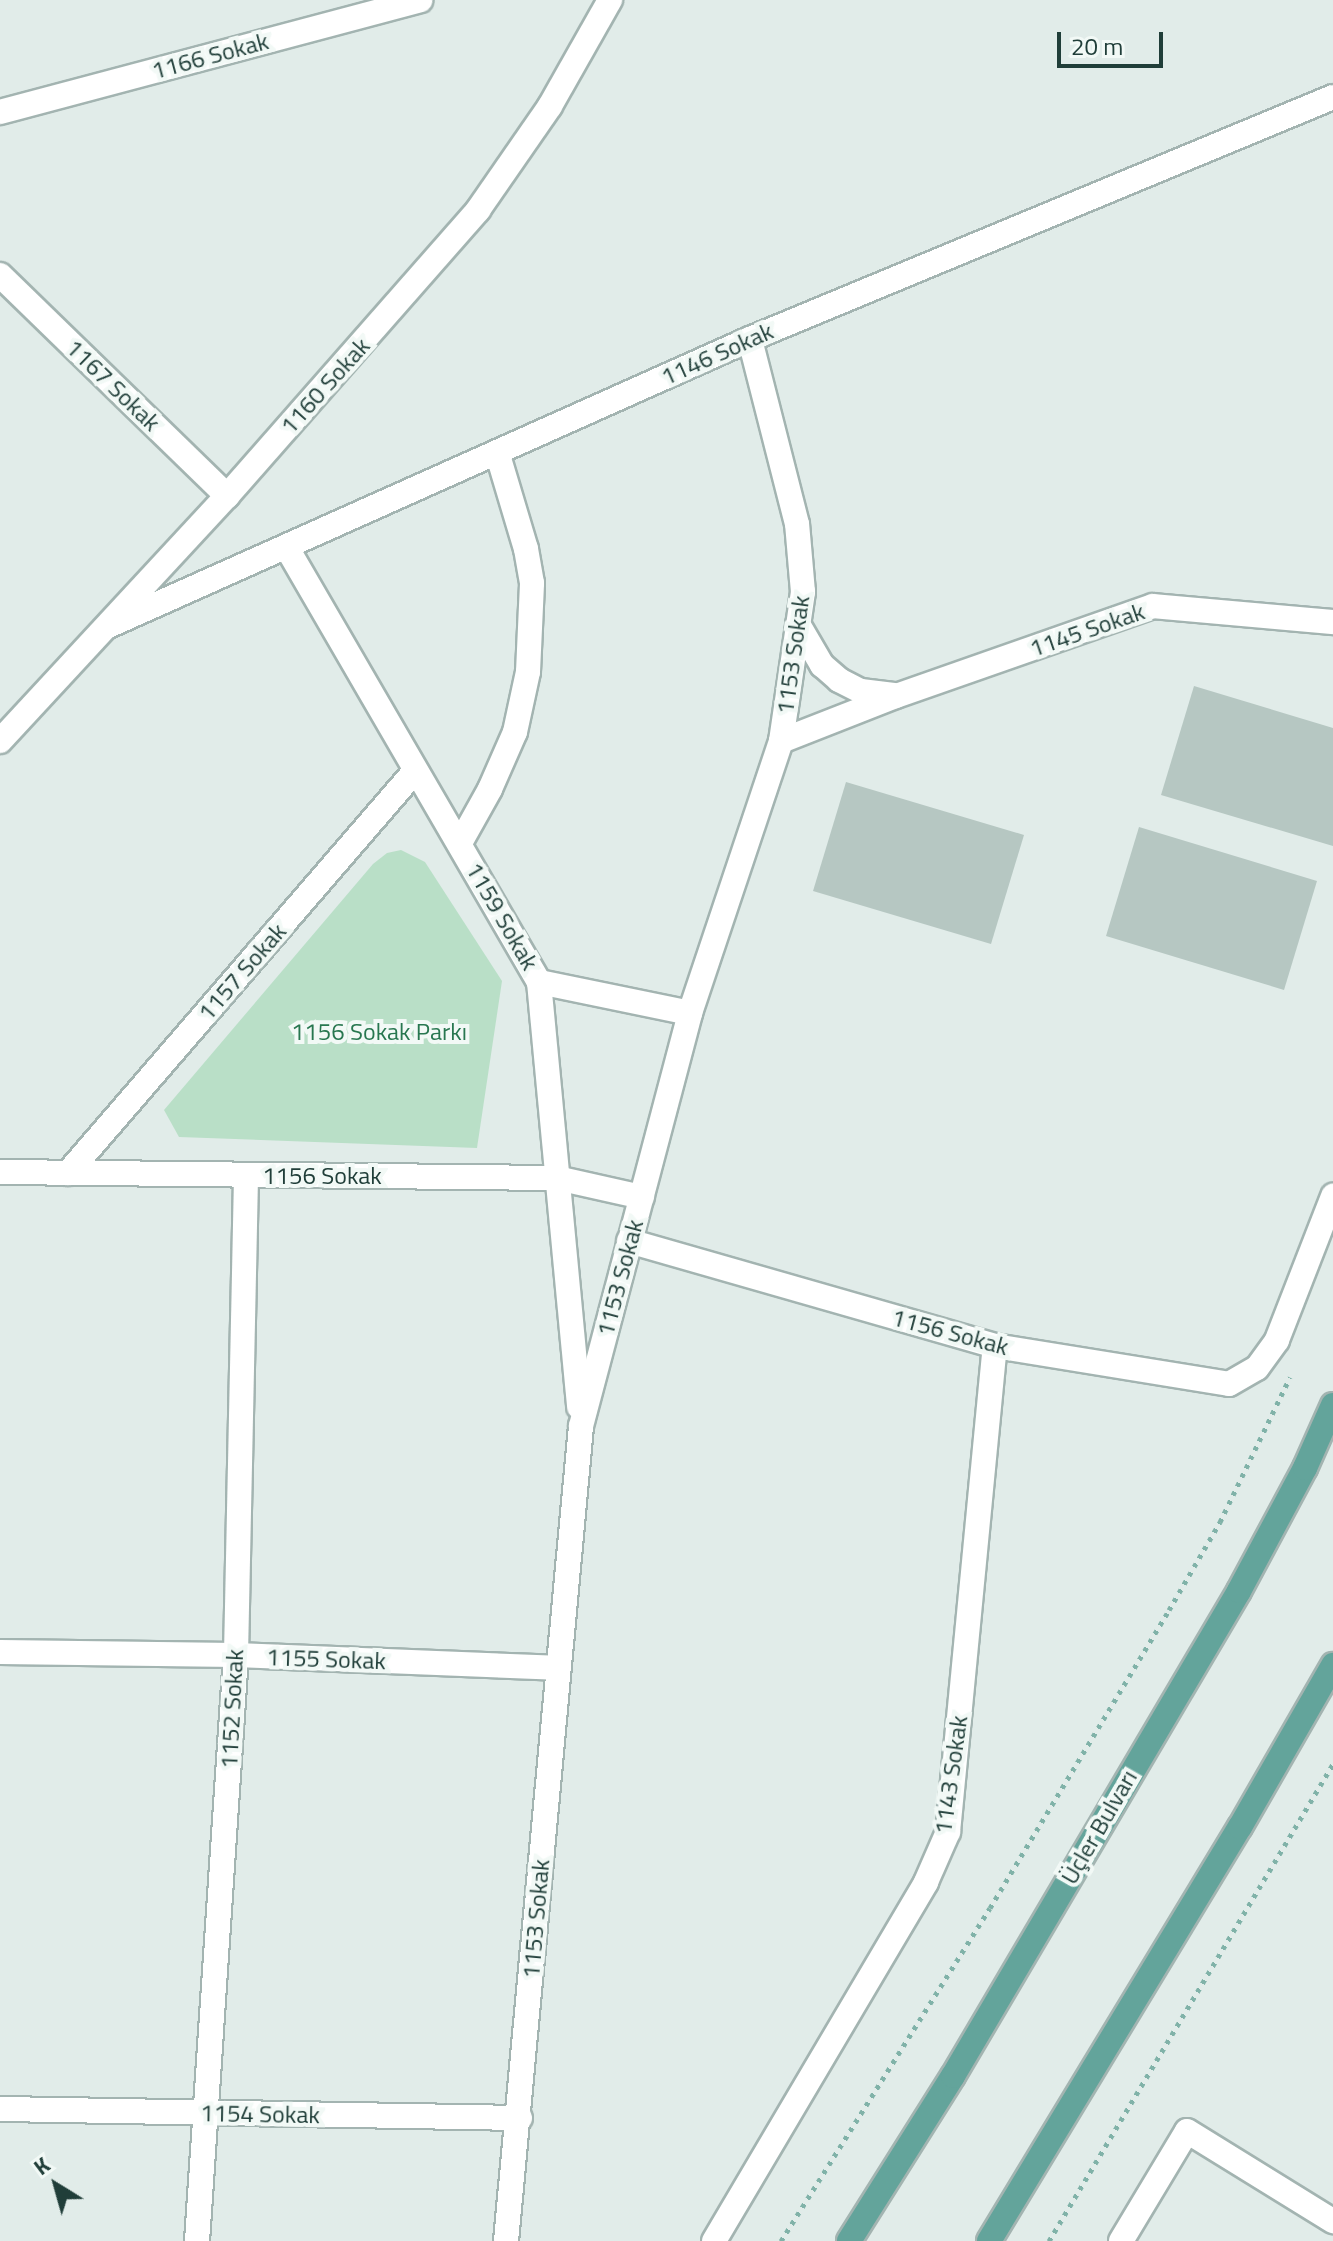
<!DOCTYPE html>
<html>
<head>
<meta charset="utf-8">
<style>
  body { margin:0 }
  #map { position:relative; width:1333px; height:2241px; overflow:hidden; background:#e1ece9; font-family:"Titillium Web",sans-serif }
  div>[style] { position:absolute }
  [style*='--x'] { left:calc(var(--x)*1px); top:calc(var(--y)*1px); width:calc(var(--w)*1px); rotate:calc(var(--a)*1deg) }
  .green>* { inset:0; background:#b9dfc7 }
  .building>* { inset:0; background:#b6c7c2 }
  .path>* { height:5px; margin-top:-2.5px; transform-origin:0; background:repeating-linear-gradient(90deg,#80b2a8 0 4px,transparent 0 10px) }
  .roads { filter:drop-shadow(2px 0 #a3b4b1) drop-shadow(-2px 0 #a3b4b1) drop-shadow(0 2px #a3b4b1) drop-shadow(0 -2px #a3b4b1) }
  .minor>* { height:24px; margin:-12px; padding:0 12px; transform-origin:12px; border-radius:12px; background:#fff }
  .major>* { height:24px; margin:-12px; padding:0 12px; transform-origin:12px; border-radius:12px; background:#63a49b }
  span { translate:-50% -50%; white-space:nowrap; text-align:center; line-height:1.15; -webkit-text-stroke:8px #f2f9f6; paint-order:stroke }
  .street-label { font-size:24px; color:#203e39 }
  .park-label { font-size:24px; color:#287750 }
  .north { position:absolute; left:16px; top:2145px; width:80px; height:80px; -webkit-text-stroke:6px #f2f9f6; paint-order:stroke; rotate:323deg; font-size:22px; font-weight:700; line-height:32px; text-align:center; color:#203e39 }
  .north::after { content:''; display:block; margin:auto; width:28px; height:36px; background:#203e39; clip-path:polygon(50% 0,100% 100%,50% 72%,0 100%) }
  .scale { position:absolute; left:1057px; top:32px; width:106px; height:36px; box-sizing:border-box; border:4px solid #203e39; border-top:0; padding-left:10px; font-size:24px; line-height:28px; white-space:nowrap; color:#203e39; -webkit-text-stroke:6px #f2f9f6; paint-order:stroke }
</style>
</head>
<body>
<div id="map">
  <div class="green">
    <i style="clip-path:polygon(401px 850px,425px 862px,502px 981px,477px 1148px,179px 1137px,164px 1110px,373px 864px,387px 853px)"></i>
  </div>
  <div class="building">
    <i style="clip-path:polygon(1194px 686px,1333px 728px,1333px 846px,1161px 795px)"></i>
    <i style="clip-path:polygon(846px 782px,1024px 835px,991px 944px,813px 891px)"></i>
    <i style="clip-path:polygon(1139px 827px,1317px 881px,1284px 990px,1106px 936px)"></i>
  </div>
  <div class="path">
    <i style="--x:781;--y:2241;--w:393;--a:-57.9"></i>
    <i style="--x:990;--y:1908;--w:348;--a:-59"></i>
    <i style="--x:1169;--y:1610;--w:102;--a:-59.9"></i>
    <i style="--x:1220;--y:1522;--w:161;--a:-64.2"></i>
    <i style="--x:1049;--y:2241;--w:555;--a:-59.23"></i>
  </div>
  <div class="roads">
    <div class="minor">
      <i style="--x:0;--y:112;--w:435;--a:-14.9"></i>
      <i style="--x:0;--y:275;--w:317;--a:44.2"></i>
      <i style="--x:287;--y:548;--w:502;--a:59.86"></i>
      <i style="--x:539;--y:982;--w:427;--a:84.6"></i>
      <i style="--x:798;--y:624;--w:48;--a:59.7"></i>
      <i style="--x:822;--y:665;--w:23;--a:41"></i>
      <i style="--x:839;--y:680;--w:25;--a:27"></i>
      <i style="--x:861;--y:691;--w:33;--a:7"></i>
      <i style="--x:108;--y:626;--w:703;--a:-24.09"></i>
      <i style="--x:750;--y:339;--w:631;--a:-22.54"></i>
      <i style="--x:0;--y:741;--w:334;--a:-47.2"></i>
      <i style="--x:227;--y:496;--w:381;--a:-48.7"></i>
      <i style="--x:478;--y:210;--w:126;--a:-55.3"></i>
      <i style="--x:550;--y:106;--w:122;--a:-60.5"></i>
      <i style="--x:781;--y:741;--w:123;--a:-21.4"></i>
      <i style="--x:896;--y:696;--w:272;--a:-19.3"></i>
      <i style="--x:1153;--y:606;--w:181;--a:5.1"></i>
      <i style="--x:460;--y:843;--w:62;--a:-60.9"></i>
      <i style="--x:490;--y:789;--w:62;--a:-66.3"></i>
      <i style="--x:515;--y:732;--w:61;--a:-77.8"></i>
      <i style="--x:528;--y:672;--w:89;--a:-87.4"></i>
      <i style="--x:532;--y:583;--w:35;--a:-100"></i>
      <i style="--x:526;--y:549;--w:101;--a:-106.6"></i>
      <i style="--x:539;--y:982;--w:154;--a:11.6"></i>
      <i style="--x:0;--y:1172;--w:557;--a:0.62"></i>
      <i style="--x:557;--y:1178;--w:87;--a:12.6"></i>
      <i style="--x:68;--y:1173;--w:531;--a:-49.2"></i>
      <i style="--x:629;--y:1241;--w:381;--a:16"></i>
      <i style="--x:995;--y:1346;--w:237;--a:9.2"></i>
      <i style="--x:1229;--y:1384;--w:32;--a:-30"></i>
      <i style="--x:1257;--y:1368;--w:34;--a:-54"></i>
      <i style="--x:1277;--y:1340;--w:155;--a:-68.7"></i>
      <i style="--x:0;--y:1652;--w:236;--a:0.7"></i>
      <i style="--x:236;--y:1655;--w:320;--a:2.3"></i>
      <i style="--x:0;--y:2109;--w:520;--a:0.99"></i>
      <i style="--x:197;--y:2241;--w:587;--a:-86.19"></i>
      <i style="--x:236;--y:1655;--w:479;--a:-88.8"></i>
      <i style="--x:506;--y:2241;--w:818;--a:-84.74"></i>
      <i style="--x:581;--y:1426;--w:427;--a:-75.2"></i>
      <i style="--x:690;--y:1013;--w:287;--a:-71.5"></i>
      <i style="--x:781;--y:741;--w:151;--a:-81.6"></i>
      <i style="--x:803;--y:592;--w:68;--a:-95"></i>
      <i style="--x:797;--y:524;--w:191;--a:-104.3"></i>
      <i style="--x:714;--y:2241;--w:417;--a:-59.4"></i>
      <i style="--x:926;--y:1882;--w:55;--a:-66.3"></i>
      <i style="--x:948;--y:1832;--w:488;--a:-84.5"></i>
      <i style="--x:1121;--y:2241;--w:128;--a:-59"></i>
      <i style="--x:1187;--y:2131;--w:172;--a:31.7"></i>
    </div>
    <div class="major">
      <i style="--x:849;--y:2241;--w:195;--a:-57.8"></i>
      <i style="--x:953;--y:2076;--w:563;--a:-59.47"></i>
      <i style="--x:1239;--y:1591;--w:140;--a:-61.8"></i>
      <i style="--x:1305;--y:1468;--w:69;--a:-66"></i>
      <i style="--x:989;--y:2241;--w:484;--a:-58.8"></i>
      <i style="--x:1240;--y:1827;--w:187;--a:-60.1"></i>
    </div>
  </div>
  <div class="street-label">
    <span style="left:210px;top:56px;rotate:-15deg">1166 Sokak</span>
    <span style="left:717px;top:354px;rotate:-24deg">1146 Sokak</span>
    <span style="left:113px;top:385px;rotate:44deg">1167 Sokak</span>
    <span style="left:325px;top:386px;rotate:-48deg">1160 Sokak</span>
    <span style="left:1087px;top:630px;rotate:-19deg">1145 Sokak</span>
    <span style="left:793px;top:655px;rotate:-82deg">1153 Sokak</span>
    <span style="left:502px;top:916px;rotate:60deg">1159 Sokak</span>
    <span style="left:242px;top:972px;rotate:-49deg">1157 Sokak</span>
    <span style="left:322px;top:1176px">1156 Sokak</span>
    <span style="left:620px;top:1278px;rotate:-75deg">1153 Sokak</span>
    <span style="left:950px;top:1332px;rotate:15deg">1156 Sokak</span>
    <span style="left:326px;top:1659px;rotate:2deg">1155 Sokak</span>
    <span style="left:232px;top:1709px;rotate:-87deg">1152 Sokak</span>
    <span style="left:951px;top:1775px;rotate:-82deg">1143 Sokak</span>
    <span style="left:1099px;top:1827px;rotate:-60deg">Üçler Bulvarı</span>
    <span style="left:536px;top:1919px;rotate:-85deg">1153 Sokak</span>
    <span style="left:260px;top:2114px;rotate:1deg">1154 Sokak</span>
  </div>
  <div class="park-label">
    <span style="left:379px;top:1032px">1156 Sokak Parkı</span>
  </div>
  <div class="north">K</div>
  <div class="scale">20 m</div>
</div>
</body>
</html>
